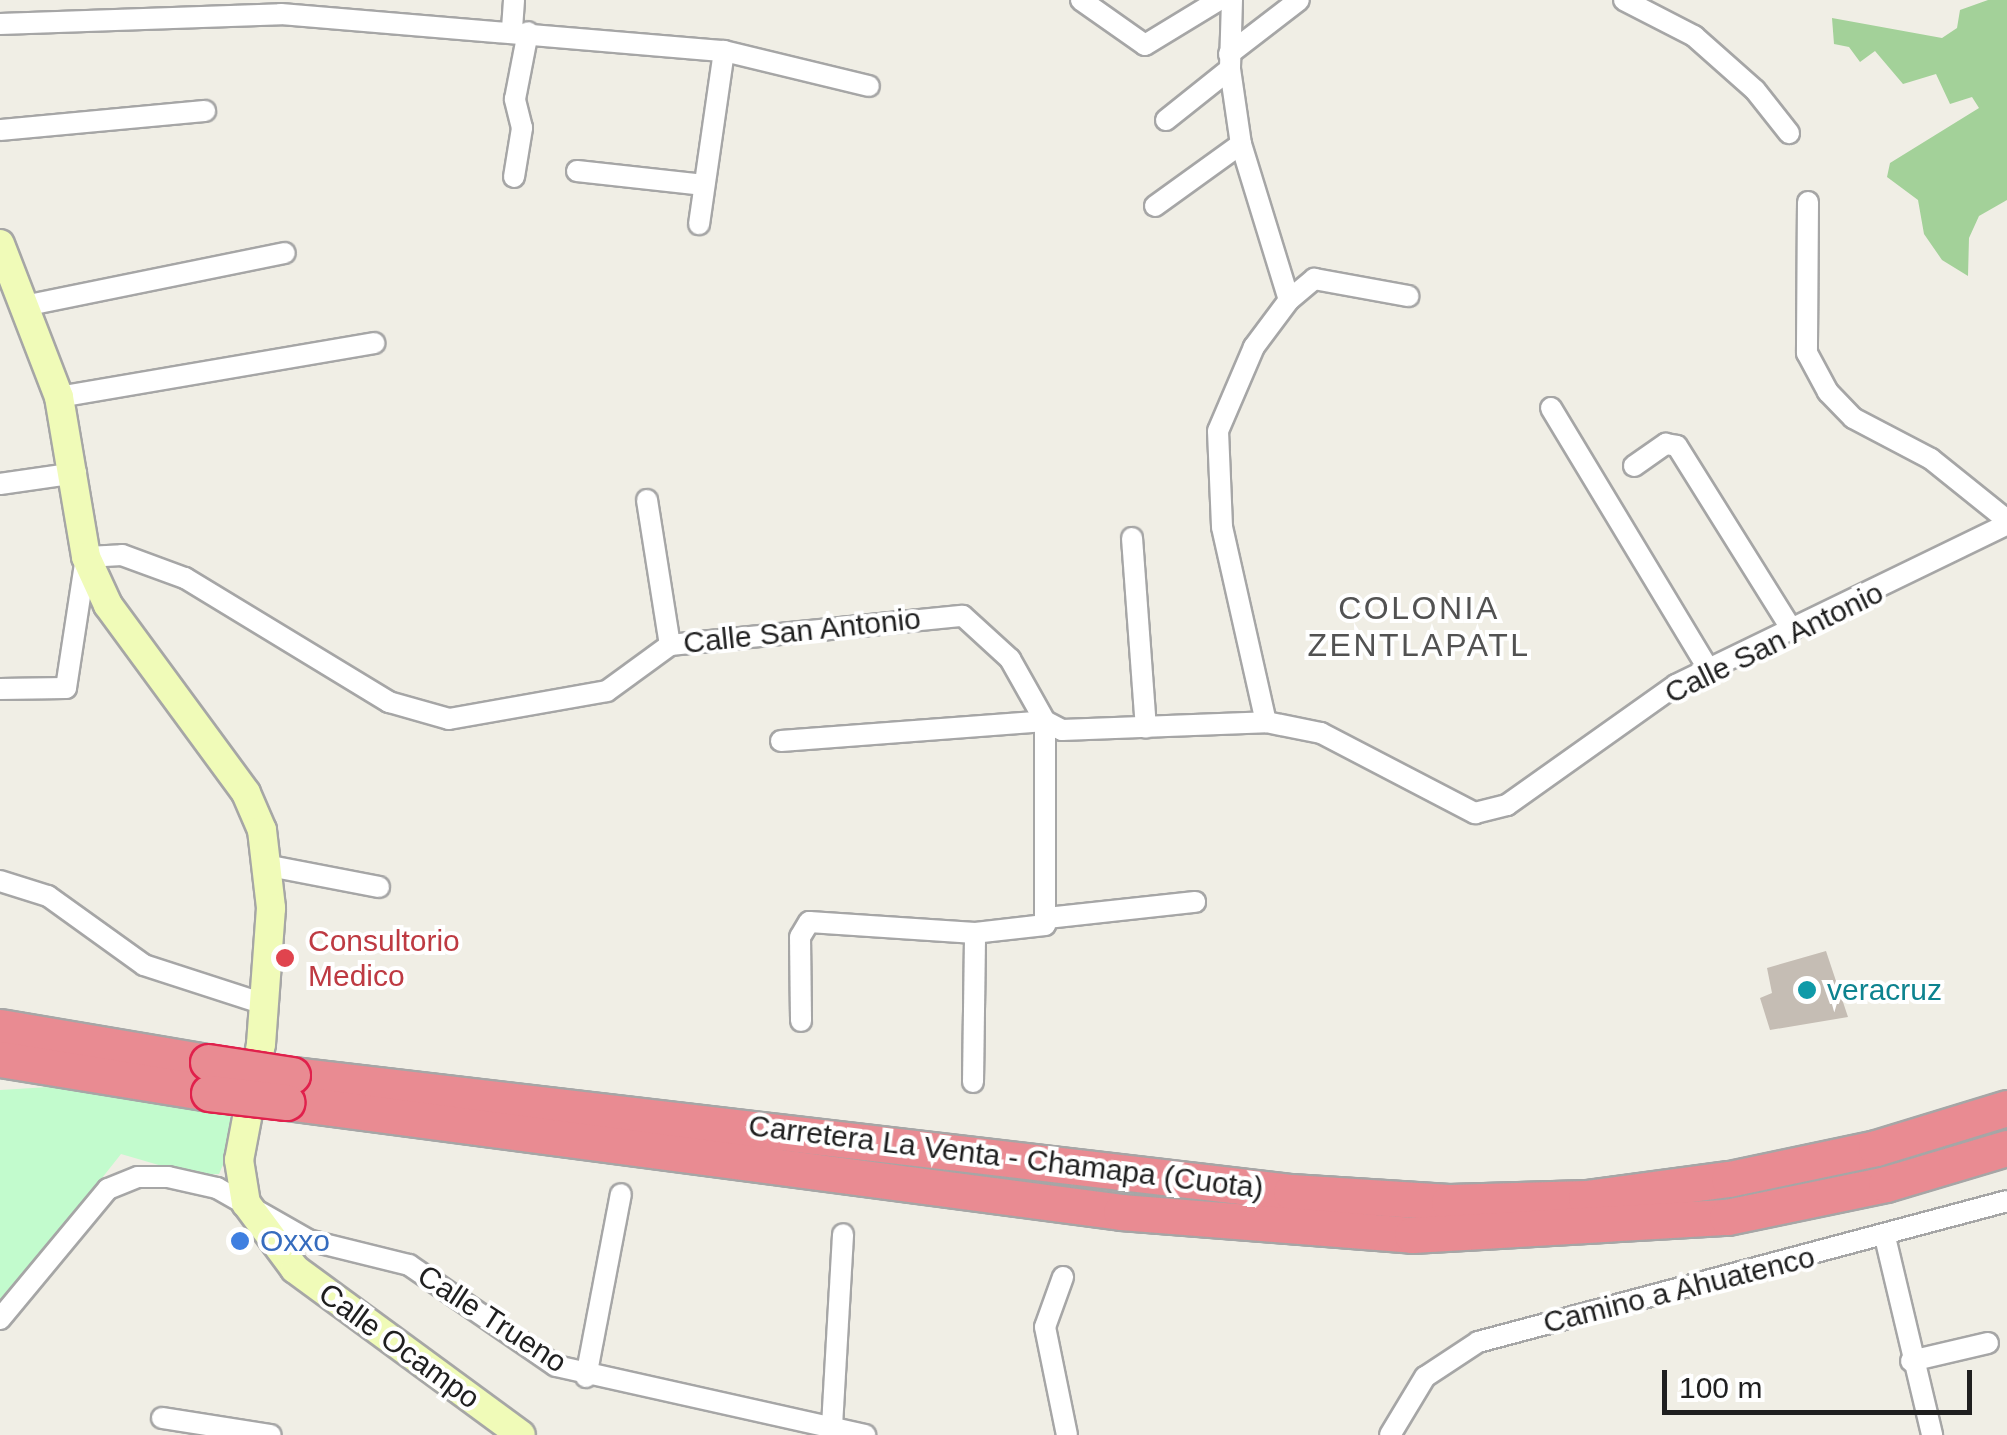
<!DOCTYPE html>
<html>
<head>
<meta charset="utf-8">
<style>
  body { margin:0 }
  #map { position:relative; width:2007px; height:1435px; overflow:hidden; background:#f0eee5; font-family:Helvetica,sans-serif }
  div>[style] { position:absolute }
  [style*='--x'] { left:calc(var(--x)*1px); top:calc(var(--y)*1px); width:calc(var(--w)*1px); rotate:calc(var(--a)*1deg) }
  .forest>* { inset:0; background:#a3d199 }
  .park>* { inset:0; background:#c2fbcd }
  .building>* { inset:0; background:#c5bdb4 }
  .roads { filter:drop-shadow(2px 0 #a6a6a6) drop-shadow(-2px 0 #a6a6a6) drop-shadow(0 2px #a6a6a6) drop-shadow(0 -2px #a6a6a6) }
  .street>* { height:20px; margin:-10px; padding:0 10px; transform-origin:10px; border-radius:10px; background:#fff }
  .secondary>* { height:28px; margin:-14px; padding:0 14px; transform-origin:14px; border-radius:14px; background:#f0fbb8 }
  .highway>* { height:35px; margin:-17.5px; padding:0 17.5px; transform-origin:17.5px; border-radius:17.5px; background:#e98b92 }
  .bridges { filter:drop-shadow(2px 0 #e0214c) drop-shadow(-2px 0 #e0214c) drop-shadow(0 2px #e0214c) drop-shadow(0 -2px #e0214c) }
  .highway-bridge>* { height:35px; margin:-17.5px; padding:0 17.5px; transform-origin:17.5px; border-radius:17.5px; background:#e98b92 }
  .dots>* { width:28px; height:28px; translate:-50% -50%; box-sizing:border-box; border:5px solid #fff; border-radius:50% }
  span { translate:-50% -50%; white-space:nowrap; text-align:center; line-height:1.15; -webkit-text-stroke:8px #fff; paint-order:stroke }
  .street-label { font-size:30px; color:#1f1f1f }
  .health-label { font-size:30px; color:#be3a42 }
  .left { translate:0 -50%; text-align:left }
  .culture-label { font-size:30px; color:#0d838f }
  .shop-label { font-size:30px; color:#366cbe }
  .neighbourhood-label { font-size:32px; color:#525252; letter-spacing:2.5px }
  .scale { position:absolute; left:1662px; top:1370px; width:310px; height:45px; box-sizing:border-box; border:5px solid #1f1f1f; border-top:0; padding-left:12px; font-size:30px; line-height:35px; white-space:nowrap; color:#1f1f1f; -webkit-text-stroke:8px #fff; paint-order:stroke }
</style>
</head>
<body>
<div id="map">
  <div class="forest">
    <i style="clip-path:polygon(1988px 0,2007px 0,2007px 200px,1979px 216px,1969px 238px,1968px 276px,1942px 260px,1924px 234px,1918px 200px,1887px 177px,1890px 163px,1979px 108px,1972px 97px,1950px 104px,1936px 74px,1903px 84px,1875px 51px,1860px 62px,1849px 47px,1834px 44px,1832px 18px,1942px 38px,1957px 28px,1960px 10px)"></i>
  </div>
  <div class="park">
    <i style="clip-path:polygon(82px 1085px,231px 1107px,229px 1151px,219px 1174px,193px 1175px,121px 1154px,0 1307px,0 1090px)"></i>
  </div>
  <div class="building">
    <i style="clip-path:polygon(1826px 951px,1848px 1017px,1770px 1030px,1760px 998px,1772px 993px,1767px 968px)"></i>
  </div>
  <div class="roads">
    <div class="street">
      <i style="--x:1081;--y:0;--w:78;--a:35.1"></i>
      <i style="--x:1145;--y:45;--w:87;--a:-31.3"></i>
      <i style="--x:1232;--y:0;--w:69;--a:91.7"></i>
      <i style="--x:1230;--y:69;--w:76;--a:81.7"></i>
      <i style="--x:1241;--y:144;--w:163;--a:72.9"></i>
      <i style="--x:1289;--y:300;--w:59;--a:126.7"></i>
      <i style="--x:1254;--y:347;--w:91;--a:113.2"></i>
      <i style="--x:1218;--y:431;--w:96;--a:87.6"></i>
      <i style="--x:1222;--y:527;--w:200;--a:77.3"></i>
      <i style="--x:1624;--y:0;--w:79;--a:27.2"></i>
      <i style="--x:1694;--y:36;--w:81;--a:41.5"></i>
      <i style="--x:1755;--y:90;--w:55;--a:51.7"></i>
      <i style="--x:0;--y:24;--w:281;--a:-2"></i>
      <i style="--x:281;--y:14;--w:445;--a:4.8"></i>
      <i style="--x:724;--y:51;--w:175;--a:98.2"></i>
      <i style="--x:512;--y:29;--w:29;--a:-86"></i>
      <i style="--x:724;--y:51;--w:149;--a:13.6"></i>
      <i style="--x:1229;--y:54;--w:88;--a:-37.6"></i>
      <i style="--x:1166;--y:120;--w:82;--a:-38.6"></i>
      <i style="--x:0;--y:130;--w:206;--a:-5.3"></i>
      <i style="--x:577;--y:171;--w:128;--a:6.3"></i>
      <i style="--x:514;--y:177;--w:50;--a:-80.7"></i>
      <i style="--x:522;--y:128;--w:30;--a:-104"></i>
      <i style="--x:515;--y:99;--w:68;--a:-79"></i>
      <i style="--x:1808;--y:202;--w:151;--a:90.4"></i>
      <i style="--x:1807;--y:353;--w:44;--a:61.7"></i>
      <i style="--x:1828;--y:392;--w:36;--a:46"></i>
      <i style="--x:1853;--y:418;--w:88;--a:27.7"></i>
      <i style="--x:1931;--y:459;--w:97;--a:38.8"></i>
      <i style="--x:1155;--y:206;--w:106;--a:-35.8"></i>
      <i style="--x:1289;--y:300;--w:33;--a:-40"></i>
      <i style="--x:1314;--y:279;--w:96;--a:10.3"></i>
      <i style="--x:24;--y:306;--w:266;--a:-11.5"></i>
      <i style="--x:59;--y:397;--w:320;--a:-9.7"></i>
      <i style="--x:1551;--y:408;--w:304;--a:58.9"></i>
      <i style="--x:1634;--y:466;--w:39;--a:-35"></i>
      <i style="--x:1666;--y:444;--w:11;--a:10"></i>
      <i style="--x:1677;--y:446;--w:217;--a:58"></i>
      <i style="--x:0;--y:484;--w:77;--a:-8.2"></i>
      <i style="--x:647;--y:500;--w:147;--a:81"></i>
      <i style="--x:1132;--y:538;--w:190;--a:85.8"></i>
      <i style="--x:0;--y:689;--w:66;--a:-0.9"></i>
      <i style="--x:66;--y:688;--w:133;--a:-81.3"></i>
      <i style="--x:86;--y:557;--w:36;--a:-3"></i>
      <i style="--x:122;--y:555;--w:67;--a:20.1"></i>
      <i style="--x:185;--y:578;--w:239;--a:31.3"></i>
      <i style="--x:389;--y:702;--w:62;--a:15.8"></i>
      <i style="--x:449;--y:719;--w:160;--a:-10"></i>
      <i style="--x:607;--y:691;--w:78;--a:-36.1"></i>
      <i style="--x:670;--y:645;--w:294;--a:-5.7"></i>
      <i style="--x:963;--y:616;--w:64;--a:42.5"></i>
      <i style="--x:1010;--y:659;--w:71;--a:60.6"></i>
      <i style="--x:1045;--y:721;--w:19;--a:28"></i>
      <i style="--x:1062;--y:730;--w:204;--a:-2.2"></i>
      <i style="--x:1266;--y:722;--w:56;--a:11.3"></i>
      <i style="--x:1321;--y:733;--w:174;--a:27.5"></i>
      <i style="--x:1475;--y:813;--w:33;--a:-14"></i>
      <i style="--x:1507;--y:805;--w:207;--a:-35.4"></i>
      <i style="--x:1676;--y:685;--w:368;--a:-25.9"></i>
      <i style="--x:781;--y:741;--w:265;--a:-4.3"></i>
      <i style="--x:1045;--y:721;--w:204;--a:90"></i>
      <i style="--x:1045;--y:925;--w:70;--a:173.5"></i>
      <i style="--x:975;--y:933;--w:166;--a:-176.2"></i>
      <i style="--x:809;--y:922;--w:17;--a:121"></i>
      <i style="--x:800;--y:937;--w:84;--a:89.3"></i>
      <i style="--x:270;--y:866;--w:111;--a:10.9"></i>
      <i style="--x:0;--y:881;--w:50;--a:17.4"></i>
      <i style="--x:48;--y:896;--w:118;--a:35.7"></i>
      <i style="--x:144;--y:965;--w:126;--a:18"></i>
      <i style="--x:1047;--y:918;--w:149;--a:-6.2"></i>
      <i style="--x:973;--y:1082;--w:149;--a:-89.2"></i>
      <i style="--x:1885;--y:1237;--w:204;--a:76.6"></i>
      <i style="--x:1063;--y:1277;--w:53;--a:109.8"></i>
      <i style="--x:1045;--y:1327;--w:110;--a:78.5"></i>
      <i style="--x:0;--y:1319;--w:169;--a:-50.3"></i>
      <i style="--x:108;--y:1189;--w:32;--a:-22"></i>
      <i style="--x:138;--y:1177;--w:30;--a:0"></i>
      <i style="--x:168;--y:1177;--w:50;--a:12.7"></i>
      <i style="--x:217;--y:1188;--w:105;--a:29.7"></i>
      <i style="--x:308;--y:1240;--w:104;--a:13.9"></i>
      <i style="--x:409;--y:1265;--w:178;--a:34.5"></i>
      <i style="--x:556;--y:1366;--w:317;--a:12.6"></i>
      <i style="--x:1911;--y:1361;--w:79;--a:-13.2"></i>
      <i style="--x:586;--y:1377;--w:186;--a:-79.2"></i>
      <i style="--x:162;--y:1418;--w:110;--a:8.9"></i>
      <i style="--x:832;--y:1426;--w:192;--a:-86.7"></i>
      <i style="--x:1390;--y:1435;--w:68;--a:-58.9"></i>
      <i style="--x:1425;--y:1377;--w:64;--a:-33.4"></i>
      <i style="--x:1478;--y:1342;--w:547;--a:-14.92"></i>
    </div>
    <div class="secondary">
      <i style="--x:0;--y:244;--w:164;--a:68.9"></i>
      <i style="--x:59;--y:397;--w:162;--a:80.4"></i>
      <i style="--x:86;--y:557;--w:53;--a:65.4"></i>
      <i style="--x:108;--y:605;--w:233;--a:53.7"></i>
      <i style="--x:246;--y:793;--w:40;--a:66.6"></i>
      <i style="--x:262;--y:830;--w:79;--a:83.4"></i>
      <i style="--x:271;--y:908;--w:136;--a:94.2"></i>
      <i style="--x:261;--y:1044;--w:118;--a:100.7"></i>
      <i style="--x:239;--y:1160;--w:44;--a:80.8"></i>
      <i style="--x:246;--y:1203;--w:82;--a:53.4"></i>
      <i style="--x:295;--y:1269;--w:280;--a:36.3"></i>
    </div>
    <div class="highway">
      <i style="--x:0;--y:1027;--w:211;--a:9.6"></i>
      <i style="--x:0;--y:1059;--w:212;--a:9.2"></i>
      <i style="--x:292;--y:1075;--w:1006;--a:6.68"></i>
      <i style="--x:1291;--y:1192;--w:158;--a:3.6"></i>
      <i style="--x:1449;--y:1202;--w:137;--a:-1.7"></i>
      <i style="--x:1586;--y:1198;--w:144;--a:-7.6"></i>
      <i style="--x:1729;--y:1179;--w:150;--a:-11.9"></i>
      <i style="--x:1876;--y:1148;--w:137;--a:-17"></i>
      <i style="--x:286;--y:1102;--w:842;--a:7.5"></i>
      <i style="--x:1121;--y:1212;--w:292;--a:4.5"></i>
      <i style="--x:1412;--y:1235;--w:316;--a:-3.3"></i>
      <i style="--x:1727;--y:1217;--w:162;--a:-11.7"></i>
      <i style="--x:1886;--y:1184;--w:126;--a:-16.6"></i>
    </div>
  </div>
  <div class="bridges">
    <div class="highway-bridge">
      <i style="--x:208;--y:1062;--w:85;--a:8.8"></i>
      <i style="--x:209;--y:1093;--w:78;--a:6.7"></i>
    </div>
  </div>
  <div class="dots">
    <i style="left:285px;top:958px;background:#e0444e"></i>
    <i style="left:1807px;top:990px;background:#0f9aa8"></i>
    <i style="left:240px;top:1241px;background:#3f7fe0"></i>
  </div>
  <div class="street-label">
    <span style="left:802px;top:631px;rotate:-6deg">Calle San Antonio</span>
    <span style="left:1774px;top:643px;rotate:-26deg">Calle San Antonio</span>
    <span style="left:1006px;top:1157px;rotate:7deg">Carretera La Venta - Chamapa (Cuota)</span>
    <span style="left:1679px;top:1290px;rotate:-14deg">Camino a Ahuatenco</span>
    <span style="left:492px;top:1319px;rotate:33deg">Calle Trueno</span>
    <span style="left:399px;top:1346px;rotate:36deg">Calle Ocampo</span>
  </div>
  <div class="health-label">
    <span class="left" style="left:308px;top:958px">Consultorio<br>Medico</span>
  </div>
  <div class="culture-label">
    <span class="left" style="left:1827px;top:990px">veracruz</span>
  </div>
  <div class="shop-label">
    <span class="left" style="left:260px;top:1241px">Oxxo</span>
  </div>
  <div class="neighbourhood-label">
    <span style="left:1419px;top:627px">COLONIA<br>ZENTLAPATL</span>
  </div>
  <div class="scale">100 m</div>
</div>
</body>
</html>
